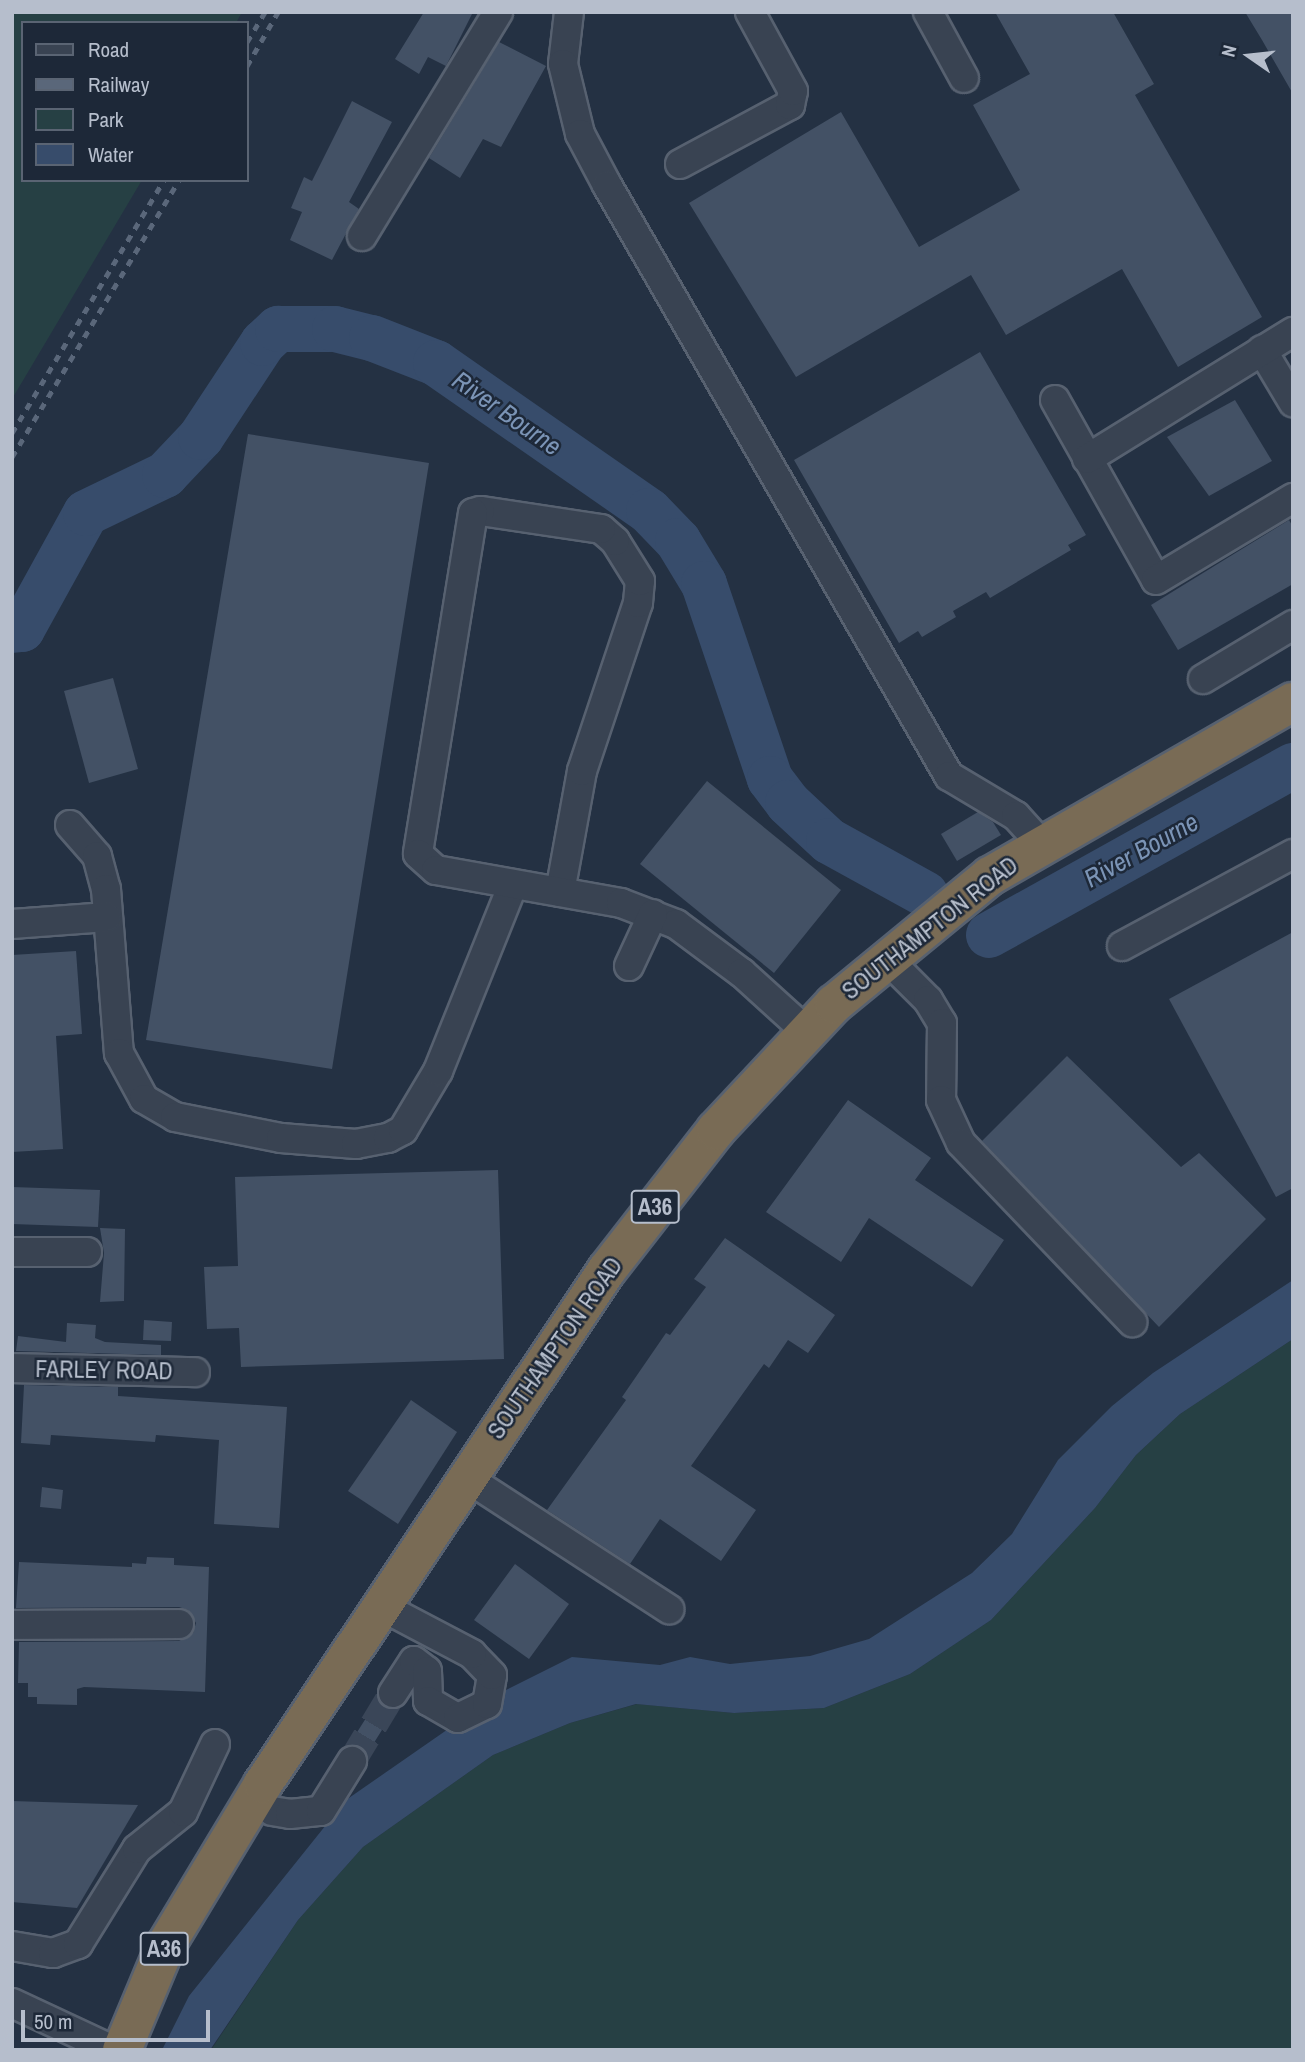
<!DOCTYPE html>
<html>
<head>
<meta charset="utf-8">
<style>
  body { margin:0 }
  #map { position:relative; width:1305px; height:2062px; overflow:hidden; background:#243143; font-family:"Archivo Narrow",sans-serif }
  div>[style] { position:absolute }
  [style*='--x'] { left:calc(var(--x)*1px); top:calc(var(--y)*1px); width:calc(var(--w)*1px); rotate:calc(var(--a)*1deg) }
  .green>* { inset:0; background:#264044 }
  .water>* { inset:0; background:#374c6b }
  .river>* { height:46px; margin:-23px; padding:0 23px; transform-origin:23px; border-radius:23px; background:#374c6b }
  .building>* { inset:0; background:#435165 }
  .minor-tunnel>* { height:28px; margin-top:-14px; transform-origin:0; background:repeating-linear-gradient(90deg,#3a4658 0 28px,transparent 0 42px) }
  .roads { filter:drop-shadow(2px 0 #576170) drop-shadow(-2px 0 #576170) drop-shadow(0 2px #576170) drop-shadow(0 -2px #576170) }
  .minor>* { height:28px; margin:-14px; padding:0 14px; transform-origin:14px; border-radius:14px; background:#394352 }
  .highway>* { height:38px; margin:-19px; padding:0 19px; transform-origin:19px; border-radius:19px; background:#796b55 }
  .rail>* { height:5px; margin-top:-2.5px; transform-origin:0; background:repeating-linear-gradient(90deg,#5a677a 0 7px,transparent 0 14px) }
  span { translate:-50% -50%; white-space:nowrap; text-align:center; line-height:1.15; -webkit-text-stroke:5px #1d2838; paint-order:stroke }
  .shield-label span { padding:2px 5px; background:#1d2838; border:2px solid; border-radius:5px; -webkit-text-stroke-width:0 }
  .shield-label { font-size:23px; color:#b6becc; font-weight:700 }
  .street-label { font-size:24px; color:#b6becc }
  .water-label { font-size:26px; color:#7b94b6; font-style:italic }
  .frame { position:absolute; inset:0; border:14px solid #b6becc; pointer-events:none }
  .legend { position:absolute; left:21px; top:21px; width:228px; height:161px; box-sizing:border-box; background:#1d2838; border:2px solid #5a6473; margin:0; padding:9px 12px; list-style:none; font-size:21px; color:#b6becc }
  .legend li { display:flex; align-items:center; gap:14px; height:35px }
  .legend b { width:35px; border:2px solid #5a6473 }
  .north { position:absolute; left:1214px; top:21px; width:70px; height:70px; -webkit-text-stroke:5px #1d2838; paint-order:stroke; rotate:284deg; font-size:19px; font-weight:700; line-height:28px; text-align:center; color:#b6becc }
  .north::after { content:''; display:block; margin:auto; width:24px; height:32px; background:#b6becc; clip-path:polygon(50% 0,100% 100%,50% 72%,0 100%) }
  .scale { position:absolute; left:21px; top:2010px; width:189px; height:32px; box-sizing:border-box; border:4px solid #b6becc; border-top:0; padding-left:9px; font-size:21px; line-height:24px; white-space:nowrap; color:#b6becc; -webkit-text-stroke:5px #1d2838; paint-order:stroke }
</style>
</head>
<body>
<div id="map">
  <div class="green">
    <i style="clip-path:polygon(12px 12px,242px 12px,236px 23px,23px 23px,23px 180px,142px 180px,12px 399px)"></i>
    <i style="clip-path:polygon(1293px 1339px,1293px 2050px,211px 2050px,298px 1920px,363px 1847px,493px 1755px,570px 1723px,637px 1704px,734px 1713px,824px 1708px,910px 1674px,991px 1620px,1095px 1508px,1136px 1455px,1180px 1414px)"></i>
  </div>
  <div class="water">
    <i style="clip-path:polygon(1293px 1280px,1293px 1339px,1180px 1414px,1136px 1455px,1095px 1508px,991px 1620px,910px 1674px,824px 1708px,734px 1713px,636px 1704px,570px 1723px,493px 1755px,363px 1847px,298px 1920px,210px 2050px,162px 2050px,189px 1996px,346px 1800px,500px 1693px,572px 1657px,660px 1665px,690px 1657px,730px 1664px,810px 1656px,869px 1639px,972px 1573px,1012px 1534px,1058px 1460px,1112px 1406px,1153px 1373px)"></i>
  </div>
  <div class="river">
    <i style="--x:12;--y:630;--w:10;--a:-6"></i>
    <i style="--x:22;--y:629;--w:132;--a:-61.1"></i>
    <i style="--x:86;--y:513;--w:88;--a:-25.7"></i>
    <i style="--x:165;--y:475;--w:52;--a:-46.5"></i>
    <i style="--x:201;--y:437;--w:113;--a:-56.6"></i>
    <i style="--x:263;--y:343;--w:21;--a:-43"></i>
    <i style="--x:278;--y:329;--w:57;--a:0"></i>
    <i style="--x:335;--y:329;--w:38;--a:14"></i>
    <i style="--x:372;--y:338;--w:69;--a:21.3"></i>
    <i style="--x:436;--y:363;--w:259;--a:34.8"></i>
    <i style="--x:649;--y:511;--w:42;--a:46"></i>
    <i style="--x:678;--y:541;--w:50;--a:58.8"></i>
    <i style="--x:704;--y:584;--w:206;--a:71.3"></i>
    <i style="--x:770;--y:779;--w:30;--a:53"></i>
    <i style="--x:788;--y:803;--w:56;--a:42.8"></i>
    <i style="--x:829;--y:841;--w:110;--a:28.9"></i>
    <i style="--x:989;--y:935;--w:348;--a:-29.1"></i>
  </div>
  <div class="building">
    <i style="clip-path:polygon(424px 12px,473px 12px,446px 66px,428px 57px,419px 74px,395px 59px)"></i>
    <i style="clip-path:polygon(995px 12px,1113px 12px,1154px 84px,1135px 95px,1262px 317px,1178px 367px,1122px 269px,1006px 335px,971px 275px,796px 377px,689px 203px,841px 112px,919px 247px,1020px 190px,973px 105px,1030px 74px)"></i>
    <i style="clip-path:polygon(1245px 12px,1293px 12px,1293px 94px,1262px 40px)"></i>
    <i style="clip-path:polygon(499px 42px,546px 66px,501px 147px,483px 139px,460px 178px,429px 158px)"></i>
    <i style="clip-path:polygon(352px 101px,392px 122px,349px 202px,359px 209px,332px 260px,290px 240px,302px 212px,291px 208px,304px 177px,312px 181px)"></i>
    <i style="clip-path:polygon(980px 352px,1086px 535px,1068px 545px,1071px 550px,990px 598px,986px 592px,953px 611px,956px 617px,922px 637px,918px 631px,899px 643px,794px 460px)"></i>
    <i style="clip-path:polygon(1235px 400px,1272px 461px,1209px 496px,1167px 437px)"></i>
    <i style="clip-path:polygon(248px 434px,429px 463px,332px 1069px,146px 1040px)"></i>
    <i style="clip-path:polygon(1289px 520px,1293px 527px,1293px 584px,1178px 650px,1151px 605px)"></i>
    <i style="clip-path:polygon(113px 678px,138px 769px,89px 783px,64px 691px)"></i>
    <i style="clip-path:polygon(707px 781px,841px 890px,774px 973px,640px 864px)"></i>
    <i style="clip-path:polygon(978px 812px,993px 822px,1001px 835px,957px 861px,941px 834px)"></i>
    <i style="clip-path:polygon(1293px 932px,1293px 1188px,1276px 1197px,1169px 999px)"></i>
    <i style="clip-path:polygon(76px 951px,82px 1034px,56px 1036px,63px 1149px,12px 1152px,12px 955px)"></i>
    <i style="clip-path:polygon(1067px 1056px,1181px 1167px,1199px 1153px,1266px 1219px,1159px 1327px,982px 1141px)"></i>
    <i style="clip-path:polygon(848px 1100px,931px 1158px,915px 1180px,1004px 1240px,972px 1287px,869px 1218px,841px 1262px,766px 1212px)"></i>
    <i style="clip-path:polygon(498px 1170px,504px 1359px,241px 1367px,239px 1328px,207px 1329px,204px 1267px,238px 1266px,235px 1177px)"></i>
    <i style="clip-path:polygon(12px 1187px,100px 1190px,98px 1227px,12px 1224px)"></i>
    <i style="clip-path:polygon(100px 1228px,125px 1229px,124px 1301px,100px 1302px,104px 1253px)"></i>
    <i style="clip-path:polygon(725px 1238px,835px 1315px,808px 1353px,788px 1340px,769px 1368px,764px 1364px,691px 1466px,756px 1510px,721px 1561px,660px 1519px,630px 1564px,547px 1510px,626px 1400px,622px 1397px,666px 1333px,670px 1335px,706px 1287px,694px 1279px)"></i>
    <i style="clip-path:polygon(144px 1320px,172px 1322px,171px 1341px,143px 1340px)"></i>
    <i style="clip-path:polygon(67px 1323px,96px 1325px,95px 1338px,105px 1342px,161px 1345px,161px 1355px,16px 1351px,18px 1336px,66px 1342px)"></i>
    <i style="clip-path:polygon(24px 1385px,118px 1387px,118px 1396px,287px 1407px,279px 1528px,214px 1524px,219px 1440px,156px 1435px,155px 1442px,51px 1435px,50px 1445px,21px 1443px)"></i>
    <i style="clip-path:polygon(411px 1400px,457px 1432px,398px 1524px,348px 1491px)"></i>
    <i style="clip-path:polygon(42px 1487px,63px 1490px,61px 1509px,40px 1507px)"></i>
    <i style="clip-path:polygon(147px 1557px,174px 1558px,174px 1565px,209px 1567px,205px 1692px,84px 1687px,77px 1689px,77px 1705px,37px 1704px,37px 1697px,28px 1697px,28px 1683px,18px 1683px,19px 1642px,179px 1641px,193px 1633px,196px 1623px,188px 1610px,179px 1607px,16px 1608px,19px 1562px,132px 1567px,132px 1563px,146px 1564px)"></i>
    <i style="clip-path:polygon(515px 1564px,569px 1604px,529px 1659px,474px 1620px)"></i>
    <i style="clip-path:polygon(378px 1699px,384px 1707px,395px 1709px,367px 1754px,360px 1747px,349px 1745px)"></i>
    <i style="clip-path:polygon(12px 1801px,138px 1805px,77px 1908px,12px 1902px)"></i>
  </div>
  <div class="minor-tunnel">
    <i style="--x:352;--y:1761;--w:79;--a:-58.9"></i>
  </div>
  <div class="roads">
    <div class="minor">
      <i style="--x:569;--y:12;--w:52;--a:96.6"></i>
      <i style="--x:563;--y:64;--w:72;--a:76.3"></i>
      <i style="--x:580;--y:134;--w:58;--a:62.1"></i>
      <i style="--x:607;--y:185;--w:683;--a:59.94"></i>
      <i style="--x:949;--y:776;--w:78;--a:30.8"></i>
      <i style="--x:1016;--y:816;--w:39;--a:48"></i>
      <i style="--x:928;--y:12;--w:75;--a:61.4"></i>
      <i style="--x:680;--y:164;--w:125;--a:-28.2"></i>
      <i style="--x:790;--y:105;--w:14;--a:-78"></i>
      <i style="--x:793;--y:91;--w:90;--a:-118.6"></i>
      <i style="--x:362;--y:236;--w:262;--a:-58.7"></i>
      <i style="--x:1262;--y:350;--w:61;--a:59.2"></i>
      <i style="--x:1055;--y:400;--w:206;--a:60.7"></i>
      <i style="--x:1156;--y:580;--w:160;--a:-30.9"></i>
      <i style="--x:1087;--y:459;--w:242;--a:-31.7"></i>
      <i style="--x:1203;--y:679;--w:105;--a:-31"></i>
      <i style="--x:70;--y:825;--w:41;--a:48.9"></i>
      <i style="--x:97;--y:856;--w:34;--a:75"></i>
      <i style="--x:106;--y:889;--w:165;--a:85.5"></i>
      <i style="--x:119;--y:1053;--w:52;--a:61.5"></i>
      <i style="--x:144;--y:1099;--w:36;--a:30"></i>
      <i style="--x:175;--y:1117;--w:108;--a:11.2"></i>
      <i style="--x:281;--y:1138;--w:75;--a:4.6"></i>
      <i style="--x:356;--y:1144;--w:33;--a:-11"></i>
      <i style="--x:388;--y:1138;--w:17;--a:-28"></i>
      <i style="--x:403;--y:1130;--w:69;--a:-59.3"></i>
      <i style="--x:438;--y:1071;--w:201;--a:-68.1"></i>
      <i style="--x:560;--y:892;--w:123;--a:-79.7"></i>
      <i style="--x:582;--y:771;--w:177;--a:-71.6"></i>
      <i style="--x:638;--y:603;--w:22;--a:-85"></i>
      <i style="--x:640;--y:581;--w:47;--a:-122"></i>
      <i style="--x:615;--y:541;--w:18;--a:-139"></i>
      <i style="--x:601;--y:529;--w:122;--a:-171.5"></i>
      <i style="--x:480;--y:511;--w:7;--a:164"></i>
      <i style="--x:473;--y:513;--w:345;--a:99.2"></i>
      <i style="--x:418;--y:854;--w:24;--a:42"></i>
      <i style="--x:436;--y:870;--w:188;--a:10.1"></i>
      <i style="--x:621;--y:903;--w:59;--a:20.9"></i>
      <i style="--x:676;--y:924;--w:82;--a:36.6"></i>
      <i style="--x:742;--y:973;--w:86;--a:42.2"></i>
      <i style="--x:12;--y:924;--w:95;--a:-4.2"></i>
      <i style="--x:1122;--y:946;--w:194;--a:-28.3"></i>
      <i style="--x:629;--y:966;--w:57;--a:-65.2"></i>
      <i style="--x:901;--y:973;--w:38;--a:45"></i>
      <i style="--x:928;--y:1000;--w:27;--a:59"></i>
      <i style="--x:942;--y:1023;--w:77;--a:90.7"></i>
      <i style="--x:941;--y:1100;--w:47;--a:65.1"></i>
      <i style="--x:961;--y:1143;--w:248;--a:46.3"></i>
      <i style="--x:12;--y:1252;--w:75;--a:0"></i>
      <i style="--x:12;--y:1368;--w:183;--a:1.3"></i>
      <i style="--x:484;--y:1489;--w:221;--a:33"></i>
      <i style="--x:12;--y:1625;--w:167;--a:-0.3"></i>
      <i style="--x:393;--y:1693;--w:38;--a:-57"></i>
      <i style="--x:414;--y:1661;--w:16;--a:38"></i>
      <i style="--x:427;--y:1671;--w:30;--a:88"></i>
      <i style="--x:428;--y:1701;--w:34;--a:30"></i>
      <i style="--x:458;--y:1718;--w:32;--a:-26"></i>
      <i style="--x:487;--y:1704;--w:29;--a:-80"></i>
      <i style="--x:492;--y:1675;--w:29;--a:-134"></i>
      <i style="--x:472;--y:1654;--w:84;--a:-152.2"></i>
      <i style="--x:272;--y:1811;--w:18;--a:9"></i>
      <i style="--x:290;--y:1814;--w:31;--a:-6"></i>
      <i style="--x:321;--y:1811;--w:59;--a:-58.2"></i>
      <i style="--x:12;--y:1946;--w:42;--a:9.7"></i>
      <i style="--x:53;--y:1953;--w:27;--a:-20"></i>
      <i style="--x:78;--y:1944;--w:112;--a:-58.2"></i>
      <i style="--x:137;--y:1849;--w:59;--a:-38.8"></i>
      <i style="--x:183;--y:1812;--w:75;--a:-64.8"></i>
      <i style="--x:12;--y:2003;--w:111;--a:25"></i>
    </div>
    <div class="highway">
      <i style="--x:122;--y:2050;--w:114;--a:-67.3"></i>
      <i style="--x:166;--y:1945;--w:188;--a:-58.9"></i>
      <i style="--x:263;--y:1784;--w:618;--a:-56.21"></i>
      <i style="--x:607;--y:1270;--w:177;--a:-52.1"></i>
      <i style="--x:716;--y:1130;--w:173;--a:-46.9"></i>
      <i style="--x:834;--y:1004;--w:202;--a:-39.4"></i>
      <i style="--x:990;--y:876;--w:349;--a:-29.9"></i>
    </div>
  </div>
  <div class="rail">
    <i style="--x:247;--y:42;--w:35;--a:-59"></i>
    <i style="--x:247;--y:66;--w:62;--a:-60.1"></i>
    <i style="--x:12;--y:433;--w:295;--a:-59"></i>
    <i style="--x:12;--y:457;--w:323;--a:-58.9"></i>
  </div>
  <div class="shield-label">
    <span style="left:655px;top:1207px">A36</span>
    <span style="left:164px;top:1949px">A36</span>
  </div>
  <div class="street-label">
    <span style="left:930px;top:928px;rotate:-38deg">SOUTHAMPTON ROAD</span>
    <span style="left:555px;top:1348px;rotate:-55deg">SOUTHAMPTON ROAD</span>
    <span style="left:104px;top:1370px;rotate:1deg">FARLEY ROAD</span>
  </div>
  <div class="water-label">
    <span style="left:507px;top:413px;rotate:35deg">River Bourne</span>
    <span style="left:1141px;top:850px;rotate:-29deg">River Bourne</span>
  </div>
  <div class="frame"></div>
  <ul class="legend">
  <li><b style="height:9px;background:#394352"></b>Road</li>
  <li><b style="height:9px;background:#5a677a"></b>Railway</li>
  <li><b style="height:19px;background:#264044"></b>Park</li>
  <li><b style="height:19px;background:#374c6b"></b>Water</li>
  </ul>
  <div class="north">N</div>
  <div class="scale">50 m</div>
</div>
</body>
</html>
